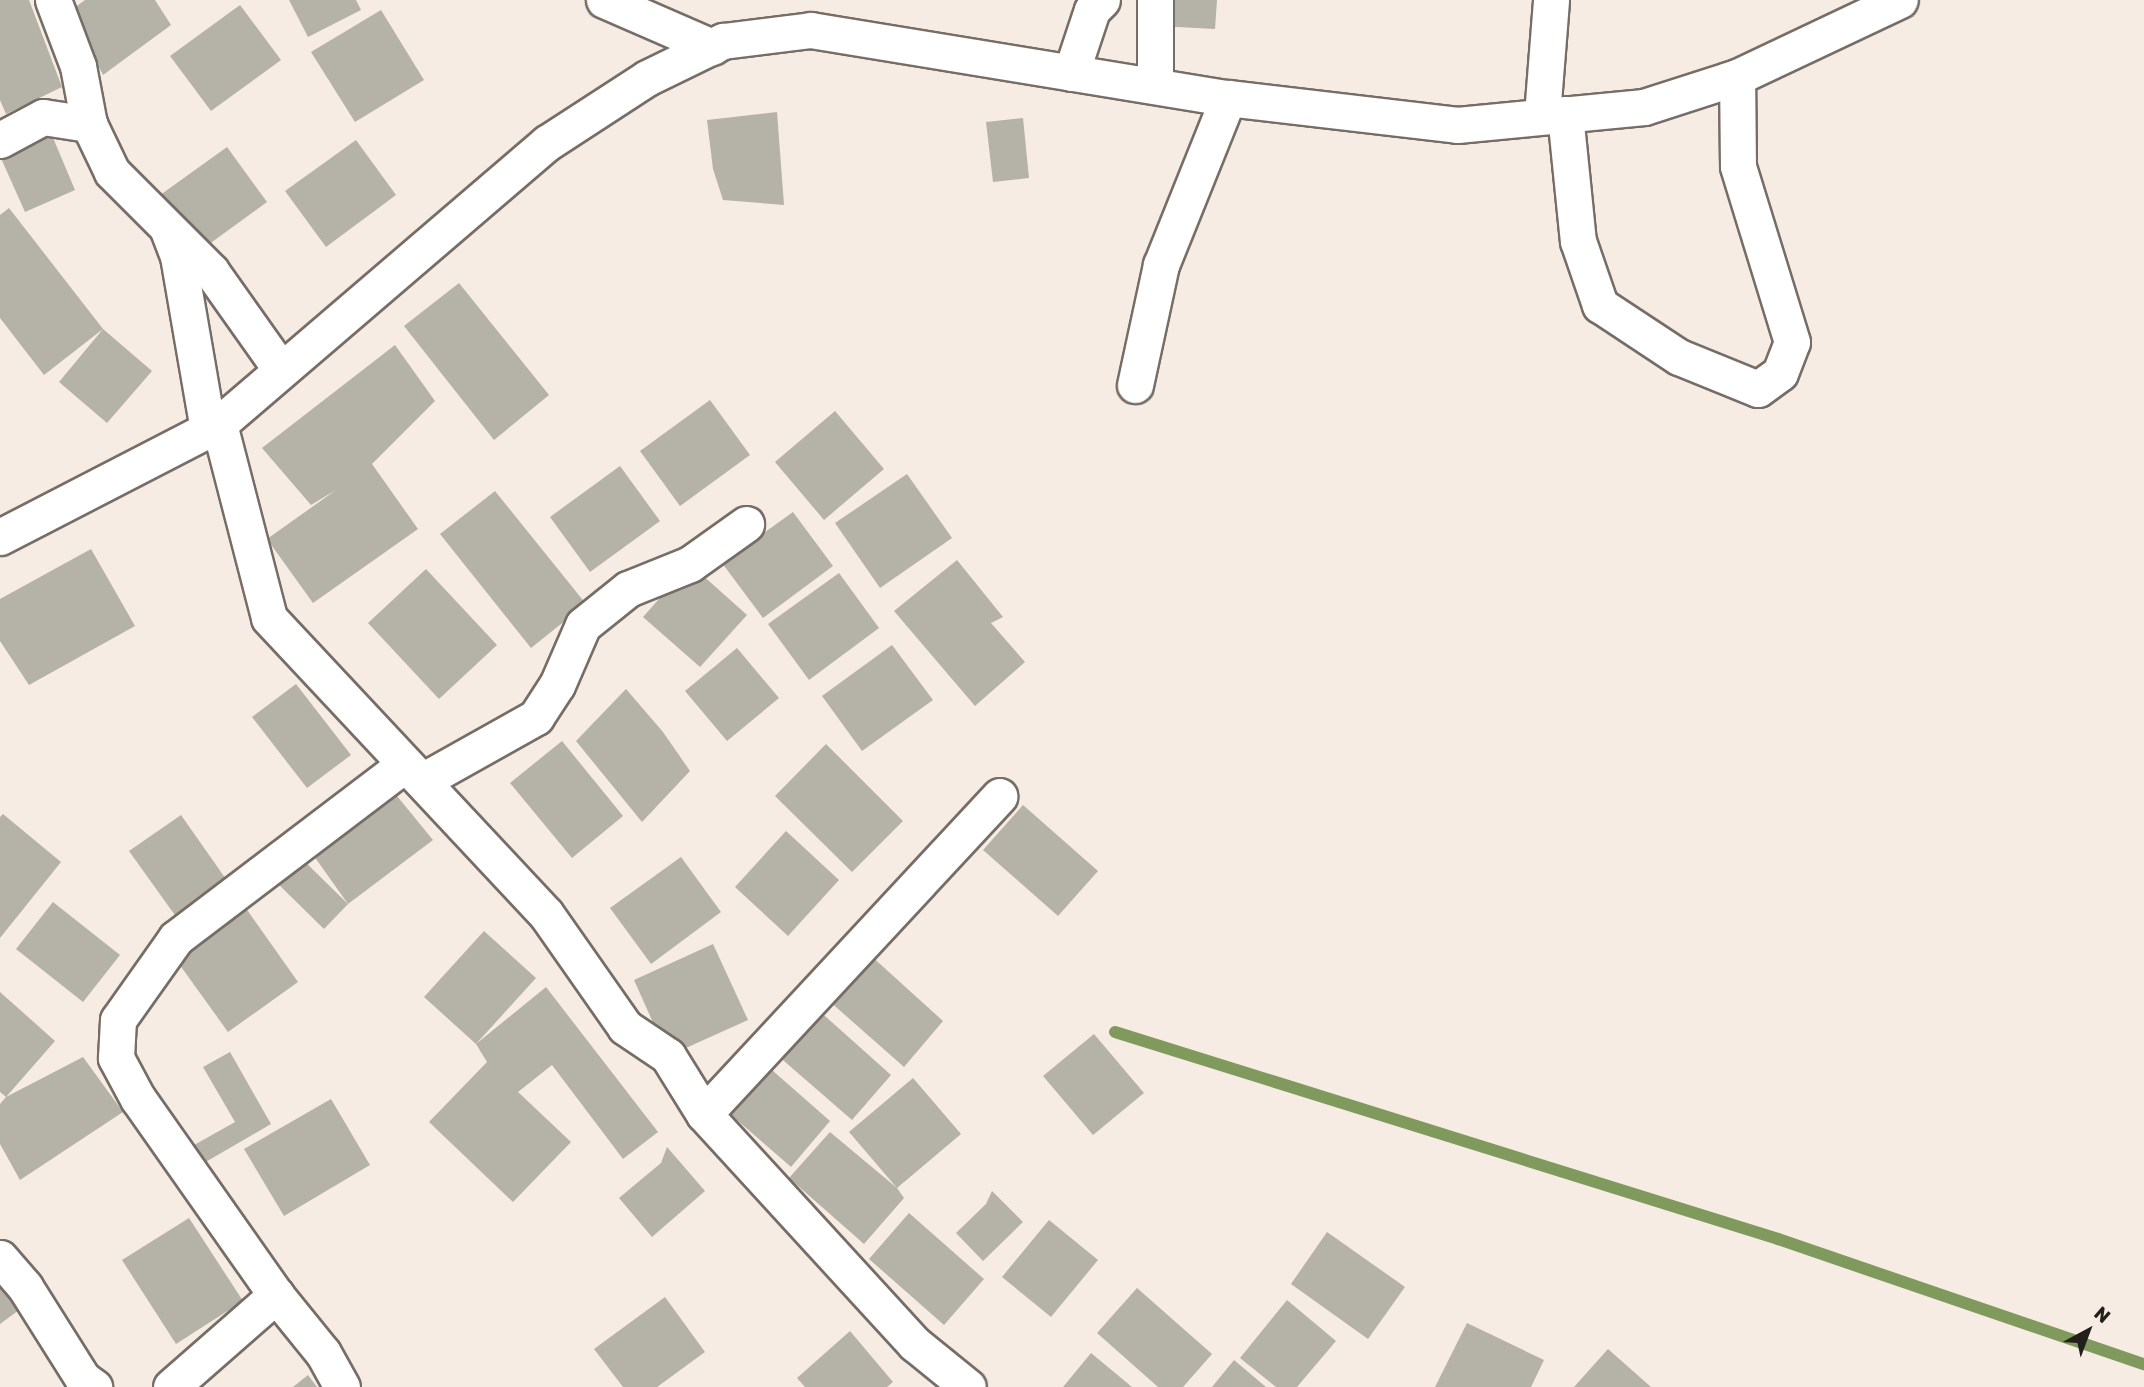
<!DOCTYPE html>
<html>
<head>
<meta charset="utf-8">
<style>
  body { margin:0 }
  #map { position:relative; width:2144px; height:1387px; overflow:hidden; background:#f6ece3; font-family:Rubik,sans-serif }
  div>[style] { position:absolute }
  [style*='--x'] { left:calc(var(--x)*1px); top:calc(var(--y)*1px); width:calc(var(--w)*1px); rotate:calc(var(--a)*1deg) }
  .stream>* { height:12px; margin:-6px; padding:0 6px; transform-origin:6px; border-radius:6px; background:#80995c }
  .building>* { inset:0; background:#b5b2a7 }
  .roads { filter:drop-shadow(2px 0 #766d66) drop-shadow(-2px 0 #766d66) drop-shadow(0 2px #766d66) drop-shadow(0 -2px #766d66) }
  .street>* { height:35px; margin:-17.5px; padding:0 17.5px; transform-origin:17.5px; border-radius:17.5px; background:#fff }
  span { translate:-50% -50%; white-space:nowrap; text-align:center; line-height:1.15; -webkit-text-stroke:7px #f6ece3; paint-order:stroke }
  .north { position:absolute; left:2053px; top:1296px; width:70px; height:70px; -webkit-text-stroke:5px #f6ece3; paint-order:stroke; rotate:41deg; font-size:19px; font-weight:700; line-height:28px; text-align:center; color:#23201c }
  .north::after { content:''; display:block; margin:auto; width:24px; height:32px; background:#23201c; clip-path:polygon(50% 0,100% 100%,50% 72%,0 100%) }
</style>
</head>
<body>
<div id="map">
  <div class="stream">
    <i style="--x:1115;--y:1032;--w:695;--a:17.34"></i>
    <i style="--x:1778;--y:1239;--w:387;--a:18.9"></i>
  </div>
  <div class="building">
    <i style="clip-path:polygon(0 0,29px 0,62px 87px,6px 114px,0 100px)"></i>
    <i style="clip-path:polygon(85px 0,155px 0,171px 25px,103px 75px,70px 11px)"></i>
    <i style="clip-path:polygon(289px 0,356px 0,361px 10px,308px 37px)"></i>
    <i style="clip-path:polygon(1159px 0,1217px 0,1215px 29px,1158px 26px)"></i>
    <i style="clip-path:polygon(240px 5px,281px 60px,211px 111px,170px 56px)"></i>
    <i style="clip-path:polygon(381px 10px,424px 80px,355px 122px,311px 52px)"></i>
    <i style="clip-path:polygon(777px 112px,784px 205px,723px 200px,713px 169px,707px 120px)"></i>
    <i style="clip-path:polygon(1023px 118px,1029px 178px,993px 182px,986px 122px)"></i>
    <i style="clip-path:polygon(51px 133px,75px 190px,25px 212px,0 156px)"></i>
    <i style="clip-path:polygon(356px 140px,396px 195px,326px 247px,285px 191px)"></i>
    <i style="clip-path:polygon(227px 147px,267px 202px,197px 253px,156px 198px)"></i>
    <i style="clip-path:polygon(9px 208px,103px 329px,152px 371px,107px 423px,59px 382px,103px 329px,44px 375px,0 318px,0 215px)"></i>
    <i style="clip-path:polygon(459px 283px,549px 395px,494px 440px,404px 326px)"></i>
    <i style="clip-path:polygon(395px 345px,435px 401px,372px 464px,418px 529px,313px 603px,267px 539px,336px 490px,311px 505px,262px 448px)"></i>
    <i style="clip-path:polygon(710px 400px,750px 455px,680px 506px,640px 451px)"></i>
    <i style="clip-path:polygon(835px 411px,884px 469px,824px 520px,775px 462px)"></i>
    <i style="clip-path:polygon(620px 466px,660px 521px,590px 572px,550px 517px)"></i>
    <i style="clip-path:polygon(907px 474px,952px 538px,880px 588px,835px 523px)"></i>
    <i style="clip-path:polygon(495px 491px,586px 604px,531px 648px,440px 534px)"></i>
    <i style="clip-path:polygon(793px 512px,833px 566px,763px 618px,722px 563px)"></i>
    <i style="clip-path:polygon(91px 549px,135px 626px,29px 685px,0 641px,0 599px)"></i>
    <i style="clip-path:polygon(957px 560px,1003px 617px,991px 623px,1025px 662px,975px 706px,894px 611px)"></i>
    <i style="clip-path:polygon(690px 564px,747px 615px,700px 667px,643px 617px)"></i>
    <i style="clip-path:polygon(426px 569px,497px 645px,439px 699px,368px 623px)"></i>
    <i style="clip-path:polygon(839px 573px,879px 628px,809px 680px,768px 624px)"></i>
    <i style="clip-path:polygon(892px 645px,933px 700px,862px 751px,822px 696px)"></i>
    <i style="clip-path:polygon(737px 648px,779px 698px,727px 741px,685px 691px)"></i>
    <i style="clip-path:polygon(296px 684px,351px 755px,307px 788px,252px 717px)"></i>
    <i style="clip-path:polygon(626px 689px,663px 732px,690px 771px,642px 822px,576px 741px)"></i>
    <i style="clip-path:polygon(562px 741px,623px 816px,572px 858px,510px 783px)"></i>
    <i style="clip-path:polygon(826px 744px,903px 821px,852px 872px,775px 796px)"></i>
    <i style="clip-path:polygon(388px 785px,433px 840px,348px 904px,309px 849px)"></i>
    <i style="clip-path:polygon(1023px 805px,1098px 871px,1058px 916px,983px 850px)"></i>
    <i style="clip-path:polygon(3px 814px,61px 862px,0 938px,0 817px)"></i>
    <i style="clip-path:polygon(181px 815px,228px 882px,177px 918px,129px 851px)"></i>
    <i style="clip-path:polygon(786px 831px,839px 880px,788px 936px,735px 887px)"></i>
    <i style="clip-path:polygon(296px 853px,348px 904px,324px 929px,272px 878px)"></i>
    <i style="clip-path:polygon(681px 857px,721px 912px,651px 964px,610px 908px)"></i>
    <i style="clip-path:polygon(240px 900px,298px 982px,228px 1032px,169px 950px)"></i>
    <i style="clip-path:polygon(53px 902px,120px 955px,83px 1002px,16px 949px)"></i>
    <i style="clip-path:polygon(484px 931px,536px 978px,476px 1044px,546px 987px,658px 1132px,623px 1159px,552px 1065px,518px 1092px,571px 1142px,513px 1202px,429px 1122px,487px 1062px,476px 1044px,424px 997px)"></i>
    <i style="clip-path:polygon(713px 944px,748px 1020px,668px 1056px,634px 980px)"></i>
    <i style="clip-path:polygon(869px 954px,943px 1021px,904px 1067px,828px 1000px)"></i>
    <i style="clip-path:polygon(0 992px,55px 1041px,6px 1097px,83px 1057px,123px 1112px,20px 1180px,0 1144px,0 1104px,6px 1097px,0 1092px)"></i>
    <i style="clip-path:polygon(816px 1008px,891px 1075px,852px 1120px,776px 1054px)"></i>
    <i style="clip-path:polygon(1094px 1034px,1144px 1093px,1093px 1135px,1043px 1076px)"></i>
    <i style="clip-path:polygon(230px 1052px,271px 1124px,197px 1167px,187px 1149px,235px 1122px,203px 1067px)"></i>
    <i style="clip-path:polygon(755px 1055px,830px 1121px,791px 1167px,715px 1101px)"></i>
    <i style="clip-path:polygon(913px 1078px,961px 1134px,897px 1188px,904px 1198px,864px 1244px,789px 1178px,830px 1132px,897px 1188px,849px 1132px)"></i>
    <i style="clip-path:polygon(331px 1099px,370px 1165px,284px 1216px,244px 1149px)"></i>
    <i style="clip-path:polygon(667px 1147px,705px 1191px,652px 1237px,619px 1198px,661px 1163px)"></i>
    <i style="clip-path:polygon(992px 1191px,1023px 1222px,983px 1261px,956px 1233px,986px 1204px)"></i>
    <i style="clip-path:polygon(909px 1213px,984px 1279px,944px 1325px,869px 1259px)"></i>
    <i style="clip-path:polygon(189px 1218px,243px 1301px,176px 1344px,122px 1260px)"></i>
    <i style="clip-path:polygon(1049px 1220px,1098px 1260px,1051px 1317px,1002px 1277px)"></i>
    <i style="clip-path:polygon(1327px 1232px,1405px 1287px,1368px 1339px,1291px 1284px)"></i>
    <i style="clip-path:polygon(0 1286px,19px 1310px,0 1324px)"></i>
    <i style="clip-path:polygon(1137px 1288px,1212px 1354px,1183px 1387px,1158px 1387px,1097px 1333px)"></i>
    <i style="clip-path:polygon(665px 1297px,705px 1352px,657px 1387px,623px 1387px,594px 1349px)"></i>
    <i style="clip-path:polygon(1287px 1300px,1336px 1341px,1297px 1387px,1276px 1387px,1240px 1358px)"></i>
    <i style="clip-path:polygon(1467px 1323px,1544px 1360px,1531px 1387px,1435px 1387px)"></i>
    <i style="clip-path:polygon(850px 1331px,893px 1382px,887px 1387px,805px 1387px,797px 1378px)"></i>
    <i style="clip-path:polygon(1608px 1349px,1651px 1387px,1574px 1387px)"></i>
    <i style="clip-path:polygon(1091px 1353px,1132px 1387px,1063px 1387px)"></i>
    <i style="clip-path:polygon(1234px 1360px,1266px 1387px,1212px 1387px)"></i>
    <i style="clip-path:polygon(308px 1375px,317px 1387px,293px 1387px)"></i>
  </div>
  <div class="roads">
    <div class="street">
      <i style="--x:53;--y:0;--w:71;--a:69.3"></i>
      <i style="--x:78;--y:66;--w:59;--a:79.3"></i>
      <i style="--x:89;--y:124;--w:53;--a:64.4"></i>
      <i style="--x:112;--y:172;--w:140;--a:45"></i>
      <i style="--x:211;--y:271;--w:121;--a:54.7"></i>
      <i style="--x:604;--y:0;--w:118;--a:23.5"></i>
      <i style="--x:1071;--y:73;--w:66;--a:-71.6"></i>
      <i style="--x:1092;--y:10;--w:14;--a:-45"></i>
      <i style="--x:1155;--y:86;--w:86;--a:-90"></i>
      <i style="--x:1565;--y:114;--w:128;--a:84.2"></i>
      <i style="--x:1578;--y:241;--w:68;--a:71"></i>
      <i style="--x:1600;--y:305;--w:95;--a:33.4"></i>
      <i style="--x:1679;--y:357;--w:85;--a:22.1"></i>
      <i style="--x:1758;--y:389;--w:27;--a:-36"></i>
      <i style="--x:1780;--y:373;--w:33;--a:-69"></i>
      <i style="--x:1792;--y:342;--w:184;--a:-107.1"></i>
      <i style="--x:1738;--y:166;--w:89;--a:-90.6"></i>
      <i style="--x:1542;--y:115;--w:115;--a:-85.5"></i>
      <i style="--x:0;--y:140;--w:49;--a:-28.1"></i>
      <i style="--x:43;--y:117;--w:47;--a:8.7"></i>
      <i style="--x:168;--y:230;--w:28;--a:69"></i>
      <i style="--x:178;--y:256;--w:176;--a:80.2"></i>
      <i style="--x:1135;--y:385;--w:123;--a:-77.8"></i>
      <i style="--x:1161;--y:265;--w:180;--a:-68.1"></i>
      <i style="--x:219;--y:424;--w:200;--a:75.5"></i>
      <i style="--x:269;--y:618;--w:405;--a:46.9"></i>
      <i style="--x:546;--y:914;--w:138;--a:55"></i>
      <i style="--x:625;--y:1027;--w:52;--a:34"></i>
      <i style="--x:668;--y:1056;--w:68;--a:58.2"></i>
      <i style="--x:704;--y:1114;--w:312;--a:47.5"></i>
      <i style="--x:915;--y:1344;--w:68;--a:39.1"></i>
      <i style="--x:0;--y:537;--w:246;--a:-27.3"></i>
      <i style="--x:219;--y:424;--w:432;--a:-40.6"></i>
      <i style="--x:547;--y:143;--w:119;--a:-33"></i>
      <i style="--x:647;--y:78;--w:85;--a:-26"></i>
      <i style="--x:723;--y:41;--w:89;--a:-7.1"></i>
      <i style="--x:811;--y:30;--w:423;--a:9.3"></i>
      <i style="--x:1228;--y:98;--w:231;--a:6.7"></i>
      <i style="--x:1457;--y:125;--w:188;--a:-5.5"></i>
      <i style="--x:1644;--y:107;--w:98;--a:-17.9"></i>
      <i style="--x:1737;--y:77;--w:180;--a:-25.3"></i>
      <i style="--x:422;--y:781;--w:131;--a:-29.3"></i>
      <i style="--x:536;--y:717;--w:38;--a:-57"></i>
      <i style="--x:557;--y:685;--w:65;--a:-66.6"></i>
      <i style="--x:583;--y:625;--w:58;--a:-38.7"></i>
      <i style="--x:628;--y:589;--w:67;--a:-22"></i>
      <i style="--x:690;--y:564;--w:69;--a:-35.5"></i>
      <i style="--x:704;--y:1114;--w:434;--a:-47.1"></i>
      <i style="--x:0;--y:1258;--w:38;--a:49"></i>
      <i style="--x:25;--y:1287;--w:109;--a:57.8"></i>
      <i style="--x:83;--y:1379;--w:14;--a:36"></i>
      <i style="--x:171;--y:1387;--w:140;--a:-41.2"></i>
      <i style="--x:342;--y:1387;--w:39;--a:-119"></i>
      <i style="--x:323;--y:1353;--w:75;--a:-129"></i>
      <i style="--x:276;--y:1295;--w:240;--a:-125.1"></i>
      <i style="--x:138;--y:1099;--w:47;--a:-118.2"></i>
      <i style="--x:116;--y:1058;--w:38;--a:-87"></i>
      <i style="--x:118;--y:1020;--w:100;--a:-54.7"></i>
      <i style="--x:176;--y:938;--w:286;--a:-37.2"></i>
    </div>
  </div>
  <div class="north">N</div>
</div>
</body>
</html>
